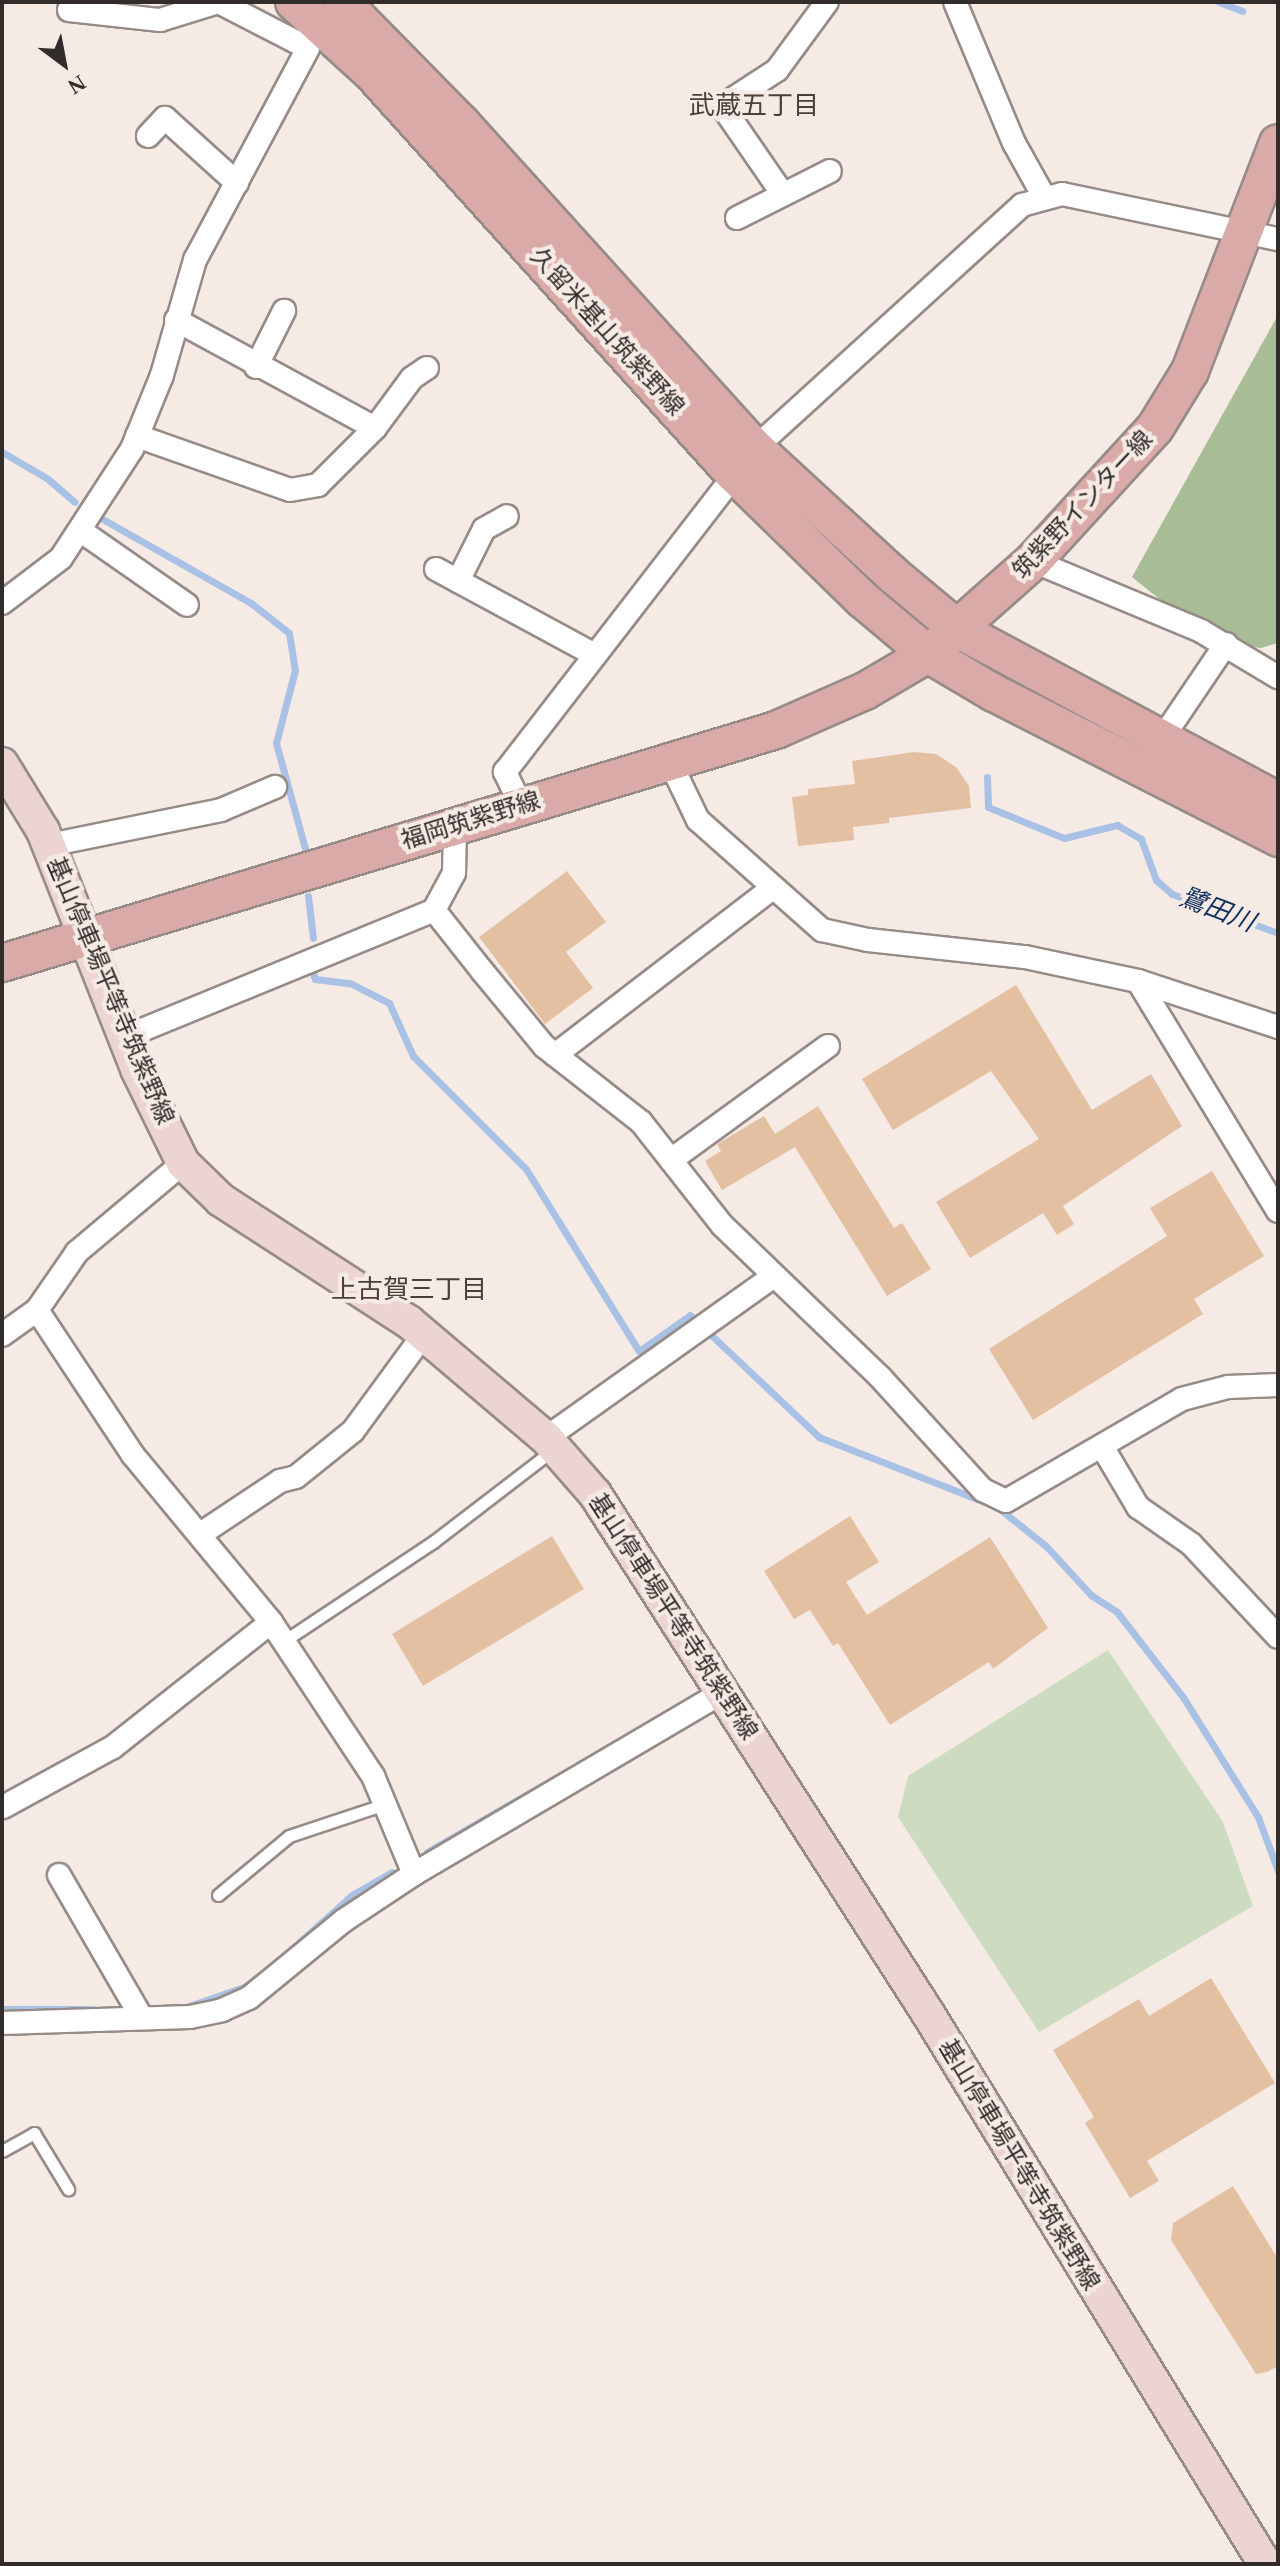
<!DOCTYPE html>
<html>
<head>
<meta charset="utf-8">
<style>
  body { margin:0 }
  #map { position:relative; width:1280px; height:2566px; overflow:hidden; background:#f6eae5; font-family:"Times New Roman","Noto Sans JP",serif }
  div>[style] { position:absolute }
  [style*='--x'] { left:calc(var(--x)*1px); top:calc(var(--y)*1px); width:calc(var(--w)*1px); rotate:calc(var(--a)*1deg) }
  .green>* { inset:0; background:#cddcc0 }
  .forest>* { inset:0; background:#a8bd96 }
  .stream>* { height:7px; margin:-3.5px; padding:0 3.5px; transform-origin:3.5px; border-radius:3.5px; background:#a8c1e5 }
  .building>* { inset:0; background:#e4c0a2 }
  .roads { filter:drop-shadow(2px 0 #968b87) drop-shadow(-2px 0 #968b87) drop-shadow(0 2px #968b87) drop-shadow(0 -2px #968b87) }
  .service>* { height:11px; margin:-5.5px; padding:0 5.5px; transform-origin:5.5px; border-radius:5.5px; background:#fff }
  .minor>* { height:22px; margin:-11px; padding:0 11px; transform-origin:11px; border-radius:11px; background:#fff }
  .secondary>* { height:32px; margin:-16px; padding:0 16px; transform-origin:16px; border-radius:16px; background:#ecd4d3 }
  .primary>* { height:36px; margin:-18px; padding:0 18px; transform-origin:18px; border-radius:18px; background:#d9aaa7 }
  span { translate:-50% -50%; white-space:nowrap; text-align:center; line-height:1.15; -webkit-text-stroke:8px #f6eae5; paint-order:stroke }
  .street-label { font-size:24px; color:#322d2b }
  .neighbourhood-label { font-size:26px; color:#493f3c }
  .water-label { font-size:26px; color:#11315e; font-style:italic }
  .frame { position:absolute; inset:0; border:4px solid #322d2b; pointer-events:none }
  .north { position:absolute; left:24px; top:24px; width:80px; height:80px; -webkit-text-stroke:6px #f6eae5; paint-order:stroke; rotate:148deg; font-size:22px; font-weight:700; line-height:32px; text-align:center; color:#322d2b }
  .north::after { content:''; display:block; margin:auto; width:28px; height:36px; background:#322d2b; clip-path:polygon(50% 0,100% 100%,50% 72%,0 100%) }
</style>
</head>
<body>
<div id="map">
  <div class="green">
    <i style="clip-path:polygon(1108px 1650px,1223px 1822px,1253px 1906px,1039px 2032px,898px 1817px,908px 1776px)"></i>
  </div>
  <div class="forest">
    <i style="clip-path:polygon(1278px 315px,1278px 643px,1261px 648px,1215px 644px,1132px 577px)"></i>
  </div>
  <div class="stream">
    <i style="--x:1219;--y:2;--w:25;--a:21"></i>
    <i style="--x:2;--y:452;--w:53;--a:30.4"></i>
    <i style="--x:48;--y:479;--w:35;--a:41"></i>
    <i style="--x:99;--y:517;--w:175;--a:29.5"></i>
    <i style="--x:251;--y:603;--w:48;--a:38.3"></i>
    <i style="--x:289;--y:633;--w:37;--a:81"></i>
    <i style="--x:295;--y:670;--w:75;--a:104.6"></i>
    <i style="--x:276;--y:743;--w:109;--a:74.6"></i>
    <i style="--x:987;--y:777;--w:30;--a:88"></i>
    <i style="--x:988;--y:807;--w:82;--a:22.2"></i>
    <i style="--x:1064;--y:838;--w:55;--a:-13.8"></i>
    <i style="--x:1117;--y:825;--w:28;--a:30"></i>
    <i style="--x:1141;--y:839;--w:44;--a:69.9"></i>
    <i style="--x:1156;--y:880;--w:21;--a:41"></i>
    <i style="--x:1172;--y:894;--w:113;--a:20.2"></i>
    <i style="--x:308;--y:896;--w:42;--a:83.2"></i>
    <i style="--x:310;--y:966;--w:14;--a:69"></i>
    <i style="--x:315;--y:979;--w:35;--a:7"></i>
    <i style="--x:350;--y:983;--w:44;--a:27.1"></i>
    <i style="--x:389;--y:1003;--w:58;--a:65.6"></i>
    <i style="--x:413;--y:1056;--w:160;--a:45"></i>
    <i style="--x:526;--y:1169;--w:214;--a:58.2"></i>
    <i style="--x:639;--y:1351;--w:62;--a:-35.2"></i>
    <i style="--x:690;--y:1315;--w:178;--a:43.4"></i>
    <i style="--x:819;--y:1437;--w:178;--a:21.4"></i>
    <i style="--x:996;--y:1506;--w:64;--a:38.7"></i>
    <i style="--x:1046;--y:1546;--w:67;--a:47.4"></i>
    <i style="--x:1091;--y:1595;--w:31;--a:33"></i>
    <i style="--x:1117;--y:1612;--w:108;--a:52.2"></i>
    <i style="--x:1183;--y:1697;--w:142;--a:58"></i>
    <i style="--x:1258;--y:1817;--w:58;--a:69.7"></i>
    <i style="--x:427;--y:1852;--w:236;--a:-30"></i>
    <i style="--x:286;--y:1954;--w:89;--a:-41.8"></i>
    <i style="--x:352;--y:1895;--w:46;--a:-29.9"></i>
    <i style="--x:189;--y:2006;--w:58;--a:-19.1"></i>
    <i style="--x:244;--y:1987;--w:21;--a:-37"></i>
    <i style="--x:2;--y:2009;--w:91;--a:0"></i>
  </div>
  <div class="building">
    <i style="clip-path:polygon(914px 752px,936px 754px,956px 767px,969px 786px,971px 808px,889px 818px,889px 823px,853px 827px,854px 840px,798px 846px,792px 797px,808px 795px,808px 789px,855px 784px,852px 761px)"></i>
    <i style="clip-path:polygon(567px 871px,606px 922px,566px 952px,593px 988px,545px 1024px,479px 937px)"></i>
    <i style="clip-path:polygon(1016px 985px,1092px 1110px,1151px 1074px,1182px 1126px,1063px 1206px,1074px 1224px,1057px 1235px,1043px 1213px,970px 1258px,936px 1202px,1039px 1139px,991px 1071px,893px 1130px,862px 1079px)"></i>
    <i style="clip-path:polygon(818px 1106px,894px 1228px,902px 1223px,931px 1269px,887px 1296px,795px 1147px,722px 1190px,705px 1161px,721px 1151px,717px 1144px,764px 1116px,775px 1134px)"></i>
    <i style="clip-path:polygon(1212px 1171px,1264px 1256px,1194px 1299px,1203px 1314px,1033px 1420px,989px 1349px,1167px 1236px,1150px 1208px)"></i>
    <i style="clip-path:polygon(850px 1516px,879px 1562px,846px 1582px,867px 1615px,990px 1537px,1048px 1628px,993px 1669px,989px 1662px,890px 1725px,838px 1643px,833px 1646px,810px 1610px,794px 1619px,764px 1571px)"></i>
    <i style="clip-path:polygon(552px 1536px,584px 1589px,423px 1686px,392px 1634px)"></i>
    <i style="clip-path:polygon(1211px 1978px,1275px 2083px,1147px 2161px,1159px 2181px,1130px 2198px,1085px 2123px,1094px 2117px,1053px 2050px,1139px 1999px,1149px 2016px)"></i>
    <i style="clip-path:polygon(1233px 2186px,1278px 2259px,1278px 2366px,1267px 2372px,1256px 2374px,1171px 2240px,1173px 2223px)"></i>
  </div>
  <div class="roads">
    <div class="service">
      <i style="--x:284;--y:1641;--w:179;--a:-33.6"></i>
      <i style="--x:433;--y:1542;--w:153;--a:-37.5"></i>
      <i style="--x:218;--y:1895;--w:92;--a:-39.7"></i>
      <i style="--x:289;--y:1836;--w:101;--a:-18.4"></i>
      <i style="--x:2;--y:2151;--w:37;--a:-29"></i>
      <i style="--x:34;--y:2133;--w:66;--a:58.7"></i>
    </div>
    <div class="minor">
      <i style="--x:955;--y:2;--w:153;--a:67.3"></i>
      <i style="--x:1014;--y:143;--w:60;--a:60.9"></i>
      <i style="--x:69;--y:10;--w:92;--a:6.3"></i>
      <i style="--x:160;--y:20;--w:61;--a:-17.2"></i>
      <i style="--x:148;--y:136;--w:25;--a:-47"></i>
      <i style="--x:165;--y:118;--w:97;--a:42.1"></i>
      <i style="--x:782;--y:193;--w:106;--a:-124.6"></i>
      <i style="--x:722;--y:106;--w:66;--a:-33.2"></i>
      <i style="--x:777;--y:70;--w:84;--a:-53.7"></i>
      <i style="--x:737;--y:218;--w:104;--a:-26.8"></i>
      <i style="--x:176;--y:320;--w:226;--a:28.5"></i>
      <i style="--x:375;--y:428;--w:62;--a:-53.5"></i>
      <i style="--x:412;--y:378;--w:18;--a:-34"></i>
      <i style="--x:256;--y:367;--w:63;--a:-63.4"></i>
      <i style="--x:137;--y:436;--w:162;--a:19.4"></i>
      <i style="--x:290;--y:490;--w:28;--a:-10"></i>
      <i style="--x:318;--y:485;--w:81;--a:-45"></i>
      <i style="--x:81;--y:531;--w:129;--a:34.9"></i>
      <i style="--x:1033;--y:561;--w:182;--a:22.6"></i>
      <i style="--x:1201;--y:631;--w:90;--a:30.9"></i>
      <i style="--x:436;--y:569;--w:181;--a:28.4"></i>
      <i style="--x:458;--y:581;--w:58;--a:-63.4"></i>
      <i style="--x:484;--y:529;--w:26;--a:-29"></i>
      <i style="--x:2;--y:603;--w:74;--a:-37.3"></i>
      <i style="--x:61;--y:558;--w:130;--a:-56.9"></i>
      <i style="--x:132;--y:449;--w:80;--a:-67.9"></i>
      <i style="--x:162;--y:375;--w:120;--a:-74"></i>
      <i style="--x:195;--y:260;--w:240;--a:-61.9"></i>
      <i style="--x:308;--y:48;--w:100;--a:-152.7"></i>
      <i style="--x:1161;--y:740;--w:116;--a:-55.9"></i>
      <i style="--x:671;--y:764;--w:62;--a:64.3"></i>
      <i style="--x:698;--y:820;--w:166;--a:41.6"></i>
      <i style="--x:822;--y:930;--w:47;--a:12.3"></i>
      <i style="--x:868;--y:940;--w:158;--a:6.2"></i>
      <i style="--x:1025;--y:957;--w:116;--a:12"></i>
      <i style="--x:1138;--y:981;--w:147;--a:18.2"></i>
      <i style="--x:521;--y:805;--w:37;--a:-116"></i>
      <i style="--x:505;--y:772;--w:409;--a:-52.3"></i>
      <i style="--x:755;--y:448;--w:361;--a:-42.3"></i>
      <i style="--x:1022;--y:205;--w:41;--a:-15.4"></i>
      <i style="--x:1062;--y:194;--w:221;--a:11.8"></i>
      <i style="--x:455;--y:826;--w:47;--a:91.2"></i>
      <i style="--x:454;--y:873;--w:42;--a:118.4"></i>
      <i style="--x:434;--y:910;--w:79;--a:51.7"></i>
      <i style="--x:483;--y:972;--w:96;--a:50.5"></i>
      <i style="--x:544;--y:1046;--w:123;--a:38.1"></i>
      <i style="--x:641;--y:1122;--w:131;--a:51.8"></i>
      <i style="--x:722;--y:1225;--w:219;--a:43.9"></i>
      <i style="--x:880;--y:1377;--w:153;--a:47.7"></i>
      <i style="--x:983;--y:1490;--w:25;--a:26"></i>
      <i style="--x:1006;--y:1501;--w:203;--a:-30.1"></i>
      <i style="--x:1182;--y:1399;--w:48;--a:-14.6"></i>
      <i style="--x:1228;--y:1387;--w:50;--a:-2.3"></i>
      <i style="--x:49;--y:845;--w:176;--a:-11.5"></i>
      <i style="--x:221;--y:810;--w:59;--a:-23.1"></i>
      <i style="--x:1138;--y:981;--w:269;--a:58.7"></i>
      <i style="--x:125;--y:1037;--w:334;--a:-22.3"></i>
      <i style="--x:555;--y:1055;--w:275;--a:-37.5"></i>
      <i style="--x:671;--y:1160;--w:194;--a:-36"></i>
      <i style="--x:37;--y:1310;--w:174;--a:56.5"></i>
      <i style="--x:133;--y:1455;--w:217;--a:50.4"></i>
      <i style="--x:271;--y:1622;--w:185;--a:56.5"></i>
      <i style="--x:373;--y:1776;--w:106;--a:67.3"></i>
      <i style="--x:2;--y:1335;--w:43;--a:-35.5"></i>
      <i style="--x:37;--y:1310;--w:70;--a:-55.4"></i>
      <i style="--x:77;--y:1252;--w:138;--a:-40"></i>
      <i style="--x:546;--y:1438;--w:280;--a:-35.4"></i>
      <i style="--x:1103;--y:1448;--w:69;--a:59.3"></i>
      <i style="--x:1138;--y:1507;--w:65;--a:34.9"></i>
      <i style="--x:1191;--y:1544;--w:127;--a:46.9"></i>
      <i style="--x:202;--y:1533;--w:94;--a:-33.7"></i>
      <i style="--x:280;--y:1481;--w:16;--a:-14"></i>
      <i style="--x:296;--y:1477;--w:73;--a:-38.9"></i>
      <i style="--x:353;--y:1431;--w:120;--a:-53.8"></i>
      <i style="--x:3;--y:1807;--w:125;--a:-28.6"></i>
      <i style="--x:113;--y:1747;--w:201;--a:-38.3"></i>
      <i style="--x:59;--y:1875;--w:165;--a:59.9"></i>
      <i style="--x:2;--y:2023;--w:188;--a:-1.8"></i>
      <i style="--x:190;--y:2017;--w:33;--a:-12"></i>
      <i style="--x:222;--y:2010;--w:30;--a:-24"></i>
      <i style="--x:249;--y:1998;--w:122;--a:-39.3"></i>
      <i style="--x:343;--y:1921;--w:85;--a:-33.5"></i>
      <i style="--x:414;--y:1874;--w:359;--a:-30.5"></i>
    </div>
    <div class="secondary">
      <i style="--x:2;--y:764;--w:79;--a:58.5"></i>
      <i style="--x:43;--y:831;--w:256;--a:68.4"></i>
      <i style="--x:137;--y:1069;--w:105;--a:63.9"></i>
      <i style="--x:183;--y:1163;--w:53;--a:44.2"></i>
      <i style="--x:221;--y:1200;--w:224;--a:33"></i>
      <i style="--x:409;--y:1322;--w:180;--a:40.3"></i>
      <i style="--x:546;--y:1438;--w:74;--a:48.8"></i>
      <i style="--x:595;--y:1494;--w:619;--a:57.34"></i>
      <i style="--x:929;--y:2015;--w:644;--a:58.53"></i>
    </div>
    <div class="primary">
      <i style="--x:294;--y:2;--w:105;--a:42.3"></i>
      <i style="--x:372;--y:73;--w:540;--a:47.93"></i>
      <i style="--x:734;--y:474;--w:179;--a:44.3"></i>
      <i style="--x:862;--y:599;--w:86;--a:39.8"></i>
      <i style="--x:928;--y:654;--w:77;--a:30.6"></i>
      <i style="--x:994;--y:693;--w:319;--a:27"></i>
      <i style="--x:342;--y:2;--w:170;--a:45.5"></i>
      <i style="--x:461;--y:123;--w:438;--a:47.9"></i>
      <i style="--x:755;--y:448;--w:186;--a:42.6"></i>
      <i style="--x:892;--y:574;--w:87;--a:39.9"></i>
      <i style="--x:959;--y:630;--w:362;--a:28.2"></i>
      <i style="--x:2;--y:963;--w:808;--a:-16.75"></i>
      <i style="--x:776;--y:730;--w:97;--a:-23.7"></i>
      <i style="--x:865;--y:691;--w:73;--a:-30.4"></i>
      <i style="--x:928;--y:654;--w:140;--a:-41.5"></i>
      <i style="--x:1033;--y:561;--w:180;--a:-47.5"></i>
      <i style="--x:1155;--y:428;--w:67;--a:-58.4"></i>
      <i style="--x:1190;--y:371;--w:244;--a:-68.9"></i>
    </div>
  </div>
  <div class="street-label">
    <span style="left:607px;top:332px;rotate:48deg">久留米基山筑紫野線</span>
    <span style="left:1083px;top:505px;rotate:-47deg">筑紫野インター線</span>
    <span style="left:471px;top:821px;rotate:-17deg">福岡筑紫野線</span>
    <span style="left:110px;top:991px;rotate:67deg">基山停車場平等寺筑紫野線</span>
    <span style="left:673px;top:1617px;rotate:57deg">基山停車場平等寺筑紫野線</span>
    <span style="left:1019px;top:2165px;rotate:59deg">基山停車場平等寺筑紫野線</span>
  </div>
  <div class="neighbourhood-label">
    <span style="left:754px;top:106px">武蔵五丁目</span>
    <span style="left:409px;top:1290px">上古賀三丁目</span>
  </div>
  <div class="water-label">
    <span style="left:1217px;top:910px;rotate:21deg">鷺田川</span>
  </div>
  <div class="frame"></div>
  <div class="north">N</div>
</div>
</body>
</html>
